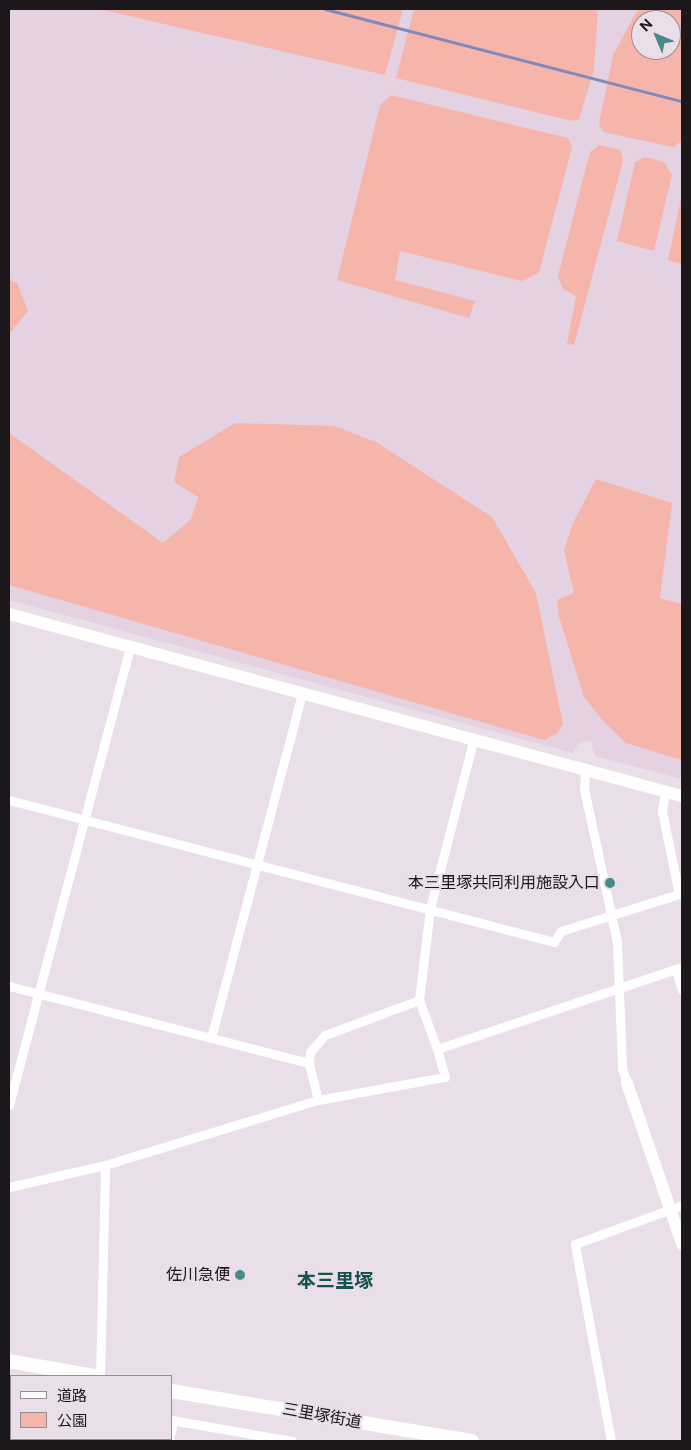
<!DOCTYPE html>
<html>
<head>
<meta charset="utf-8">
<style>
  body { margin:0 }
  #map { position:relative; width:691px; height:1450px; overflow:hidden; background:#eadee8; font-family:"Public Sans","Noto Sans JP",sans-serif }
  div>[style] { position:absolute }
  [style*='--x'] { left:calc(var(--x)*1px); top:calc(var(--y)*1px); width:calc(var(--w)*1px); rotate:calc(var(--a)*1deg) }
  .built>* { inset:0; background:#e4d1e1 }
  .green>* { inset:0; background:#f6b5ab }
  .stream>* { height:3px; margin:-1.5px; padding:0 1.5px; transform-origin:1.5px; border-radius:1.5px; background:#7e89be }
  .street>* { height:9px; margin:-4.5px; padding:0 4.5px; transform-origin:4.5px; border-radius:4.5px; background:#fff }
  .secondary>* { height:12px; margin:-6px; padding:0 6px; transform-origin:6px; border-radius:6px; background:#fff }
  .primary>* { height:14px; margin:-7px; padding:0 7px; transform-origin:7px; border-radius:7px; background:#fff }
  .dots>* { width:14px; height:14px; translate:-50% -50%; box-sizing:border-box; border:2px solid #eadee8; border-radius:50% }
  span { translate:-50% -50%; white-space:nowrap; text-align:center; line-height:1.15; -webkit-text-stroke:4px #eadee8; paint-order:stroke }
  .poi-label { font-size:16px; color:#1b171b }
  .right { translate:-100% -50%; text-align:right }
  .street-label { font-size:16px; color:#1b171b }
  .quarter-label { font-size:19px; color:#16524f; font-weight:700 }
  .frame { position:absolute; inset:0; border:10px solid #1b171b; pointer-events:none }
  .legend { position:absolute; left:10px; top:1375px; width:162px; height:65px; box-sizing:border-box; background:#eadee8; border:1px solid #978e96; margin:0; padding:6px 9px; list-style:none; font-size:15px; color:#1b171b }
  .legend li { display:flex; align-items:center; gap:10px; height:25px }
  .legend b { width:25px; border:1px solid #978e96 }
  .north { position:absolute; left:631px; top:10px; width:50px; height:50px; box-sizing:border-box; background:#eadee8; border:1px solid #978e96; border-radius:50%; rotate:315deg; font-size:14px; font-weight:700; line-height:20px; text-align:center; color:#1b171b }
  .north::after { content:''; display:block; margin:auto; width:18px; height:22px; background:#458c87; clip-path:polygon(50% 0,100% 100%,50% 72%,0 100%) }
</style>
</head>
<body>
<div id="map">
  <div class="built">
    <i style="clip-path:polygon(evenodd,9px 9px,682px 9px,682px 779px,595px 756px,591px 740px,578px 744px,573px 753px,9px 600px,9px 9px,641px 20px,671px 20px,671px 50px,641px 50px,641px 20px)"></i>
  </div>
  <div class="green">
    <i style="clip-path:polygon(99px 9px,403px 9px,385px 75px)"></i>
    <i style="clip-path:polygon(414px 9px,598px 9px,594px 70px,579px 119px,572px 121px,396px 78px)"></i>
    <i style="clip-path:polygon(evenodd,638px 9px,682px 9px,682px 141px,673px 147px,603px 132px,599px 124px,613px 55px,638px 9px,641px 20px,671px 20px,671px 50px,641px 50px,641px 20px)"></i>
    <i style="clip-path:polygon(391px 95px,568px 138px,572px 147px,539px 273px,522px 281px,400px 251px,395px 280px,475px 301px,469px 318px,337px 280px,380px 105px)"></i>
    <i style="clip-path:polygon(599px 145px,621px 150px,623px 161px,574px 345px,567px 344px,576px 296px,563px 289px,558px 276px,590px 152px)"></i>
    <i style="clip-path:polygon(645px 157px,664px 162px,672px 175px,654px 251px,617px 241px,635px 162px)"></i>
    <i style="clip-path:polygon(682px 194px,682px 264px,668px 260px)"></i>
    <i style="clip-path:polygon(9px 279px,17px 283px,28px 311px,9px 334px)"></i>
    <i style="clip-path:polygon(235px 423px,334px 426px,376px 442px,492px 517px,536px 593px,563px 724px,558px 733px,544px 740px,9px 585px,9px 433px,163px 543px,191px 519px,198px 497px,174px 482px,179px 457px)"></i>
    <i style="clip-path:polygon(596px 479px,672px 503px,660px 598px,682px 604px,682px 760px,626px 743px,604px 722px,584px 697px,559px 617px,557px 600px,574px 593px,564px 550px,573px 523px)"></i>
  </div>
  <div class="stream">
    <i style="--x:325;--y:9;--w:369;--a:14.5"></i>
  </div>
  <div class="street">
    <i style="--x:585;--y:772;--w:17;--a:93"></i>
    <i style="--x:584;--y:789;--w:157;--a:77.8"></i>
    <i style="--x:617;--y:942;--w:126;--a:87.7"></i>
    <i style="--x:622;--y:1068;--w:16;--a:72"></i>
    <i style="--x:9;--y:800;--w:563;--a:14.6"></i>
    <i style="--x:554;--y:942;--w:13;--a:-58"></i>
    <i style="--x:561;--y:931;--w:124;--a:-17.4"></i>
    <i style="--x:679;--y:894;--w:85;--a:-101.6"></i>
    <i style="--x:662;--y:811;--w:19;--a:-81"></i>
    <i style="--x:676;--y:970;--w:21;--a:73"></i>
    <i style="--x:9;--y:986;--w:310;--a:14.4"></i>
    <i style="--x:419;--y:1000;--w:92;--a:-83.1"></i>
    <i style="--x:430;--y:909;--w:177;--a:-75.6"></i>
    <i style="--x:211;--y:1038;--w:357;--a:-75.2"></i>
    <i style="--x:318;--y:1100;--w:38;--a:-104"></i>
    <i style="--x:309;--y:1063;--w:11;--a:-85"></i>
    <i style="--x:310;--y:1052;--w:23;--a:-49"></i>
    <i style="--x:325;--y:1035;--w:100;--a:-20.4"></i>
    <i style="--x:419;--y:1000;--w:52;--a:69.8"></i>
    <i style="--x:9;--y:1105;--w:475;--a:-75.2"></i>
    <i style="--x:9;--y:1187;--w:98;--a:-12.9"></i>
    <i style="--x:105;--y:1165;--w:223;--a:-17"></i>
    <i style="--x:318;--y:1100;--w:129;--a:-10.3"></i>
    <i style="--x:445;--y:1077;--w:29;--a:-106"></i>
    <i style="--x:437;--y:1049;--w:258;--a:-18.5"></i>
    <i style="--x:100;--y:1376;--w:211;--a:-88.6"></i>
    <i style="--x:9;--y:1389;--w:2;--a:27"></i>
    <i style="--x:171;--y:1420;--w:123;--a:9.8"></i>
    <i style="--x:171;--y:1432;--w:12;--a:-81"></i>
    <i style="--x:170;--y:1441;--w:2;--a:-90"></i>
    <i style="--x:611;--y:1441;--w:200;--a:-100.4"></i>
    <i style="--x:575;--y:1244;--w:114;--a:-20"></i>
  </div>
  <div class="secondary">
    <i style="--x:9;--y:614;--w:697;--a:15.13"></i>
    <i style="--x:627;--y:1083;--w:170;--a:71.1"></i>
  </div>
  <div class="primary">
    <i style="--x:9;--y:1361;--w:86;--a:10"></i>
    <i style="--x:171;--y:1391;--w:305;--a:9.4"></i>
  </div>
  <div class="dots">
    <i style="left:610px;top:883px;background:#458c87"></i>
    <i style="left:240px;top:1275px;background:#458c87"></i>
  </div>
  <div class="poi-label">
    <span class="right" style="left:600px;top:883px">本三里塚共同利用施設入口</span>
    <span class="right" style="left:230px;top:1275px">佐川急便</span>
  </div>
  <div class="street-label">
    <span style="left:322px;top:1416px;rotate:10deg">三里塚街道</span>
  </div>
  <div class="quarter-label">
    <span style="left:335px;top:1281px">本三里塚</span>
  </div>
  <div class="frame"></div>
  <ul class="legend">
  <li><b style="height:6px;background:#fff"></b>道路</li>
  <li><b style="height:14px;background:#f6b5ab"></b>公園</li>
  </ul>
  <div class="north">N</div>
</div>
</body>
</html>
